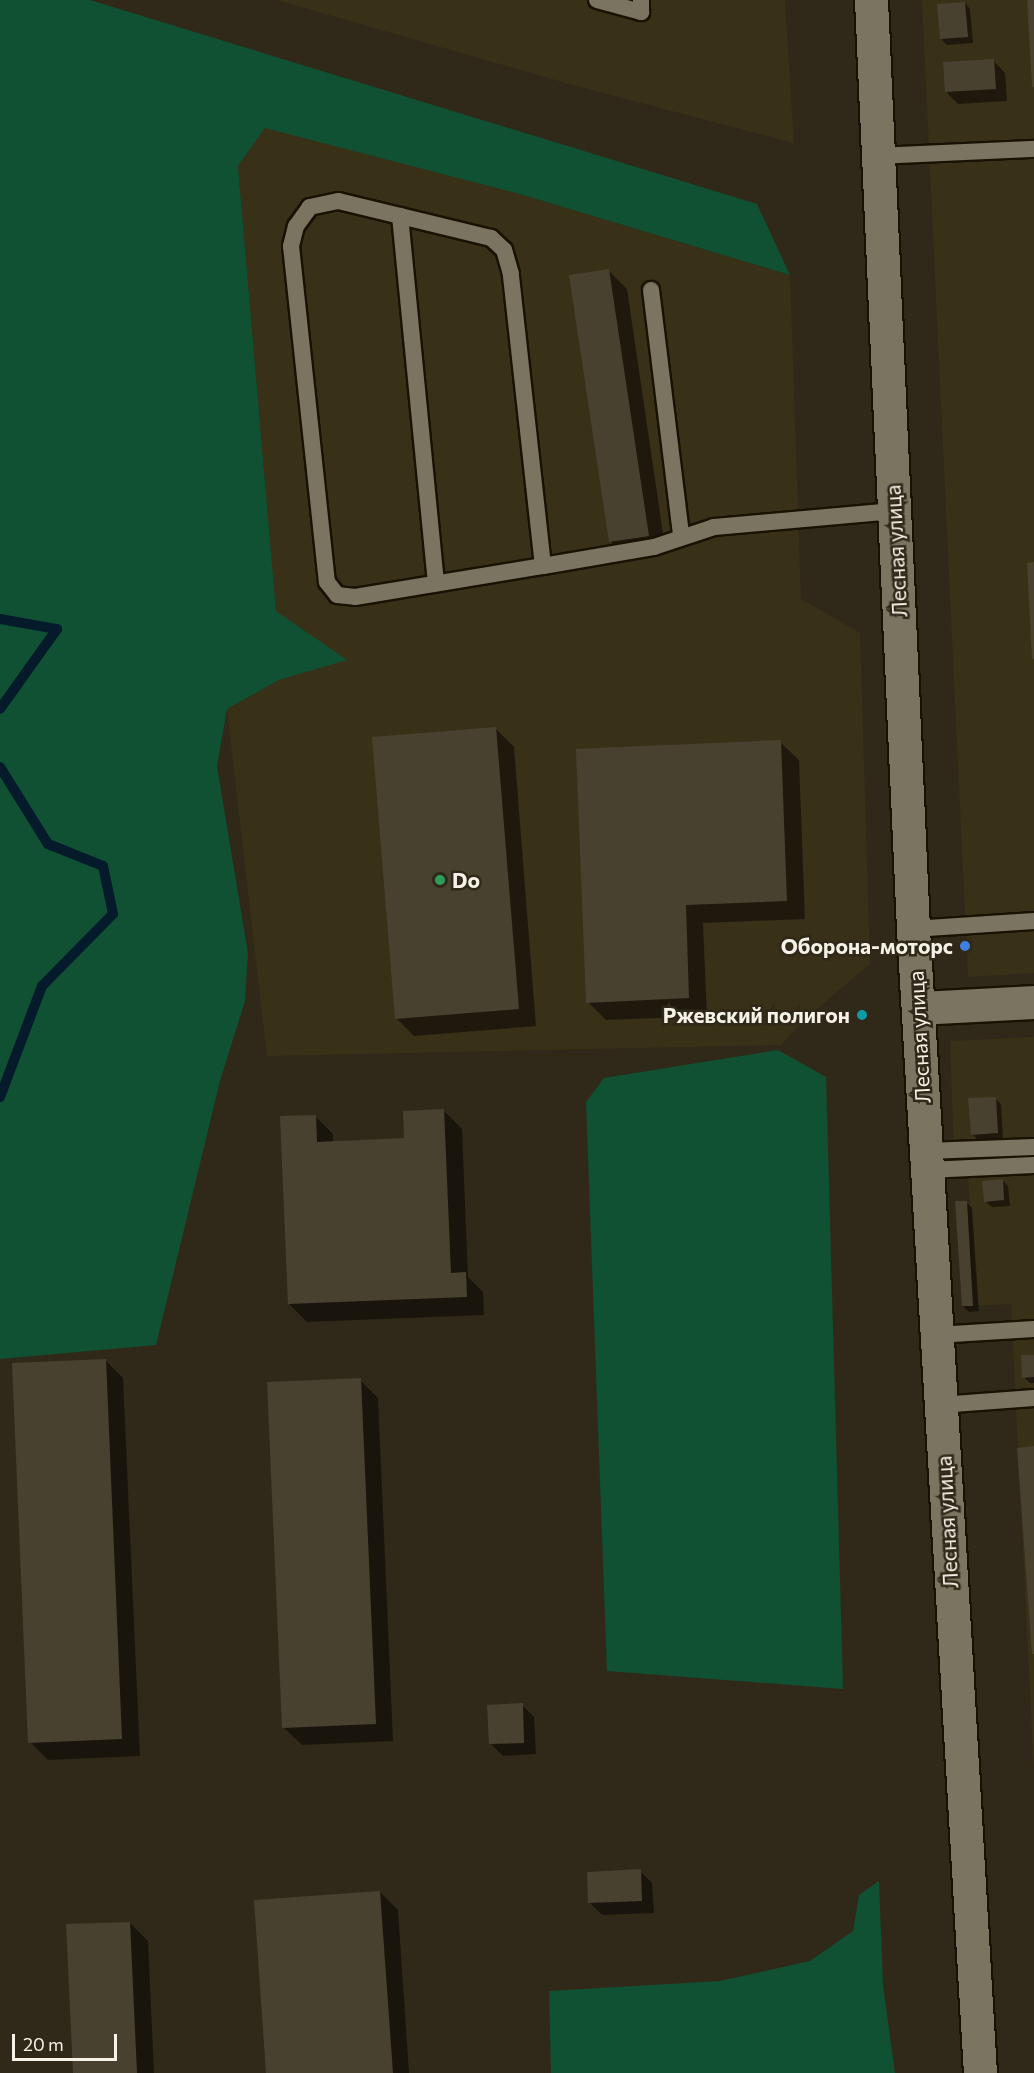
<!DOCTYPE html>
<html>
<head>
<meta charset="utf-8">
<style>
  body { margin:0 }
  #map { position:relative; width:1034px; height:2073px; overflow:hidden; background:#302919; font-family:Commissioner,sans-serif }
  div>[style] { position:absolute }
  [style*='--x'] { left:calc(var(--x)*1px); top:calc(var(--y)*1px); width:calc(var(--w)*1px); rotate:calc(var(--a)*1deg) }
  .built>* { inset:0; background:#393018 }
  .green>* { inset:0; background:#105033 }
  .shadow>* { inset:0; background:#0007 }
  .stream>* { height:10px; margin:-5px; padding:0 5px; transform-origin:5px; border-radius:5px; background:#051a2a }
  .building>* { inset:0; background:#48412f }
  .roads { filter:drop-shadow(2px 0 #181203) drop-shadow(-2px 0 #181203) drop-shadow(0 2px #181203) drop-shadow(0 -2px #181203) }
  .service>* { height:16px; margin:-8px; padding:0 8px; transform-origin:8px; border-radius:8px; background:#7b7461 }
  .minor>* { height:33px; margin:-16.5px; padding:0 16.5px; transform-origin:16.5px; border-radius:16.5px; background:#7b7461 }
  .dots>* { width:16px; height:16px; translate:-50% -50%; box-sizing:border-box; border:3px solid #302919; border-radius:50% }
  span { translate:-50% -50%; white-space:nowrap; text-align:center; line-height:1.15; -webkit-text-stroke:5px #302919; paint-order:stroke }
  .street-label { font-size:21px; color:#f6f2e7 }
  .poi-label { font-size:21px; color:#f6f2e7; font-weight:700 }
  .left { translate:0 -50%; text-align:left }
  .right { translate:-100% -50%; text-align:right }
  .scale { position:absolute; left:12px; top:2034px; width:105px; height:27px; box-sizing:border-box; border:3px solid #f6f2e7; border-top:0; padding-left:8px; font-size:18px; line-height:21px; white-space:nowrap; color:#f6f2e7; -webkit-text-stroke:4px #302919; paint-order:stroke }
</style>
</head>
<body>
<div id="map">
  <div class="built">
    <i style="clip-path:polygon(277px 0,785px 0,794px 143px,573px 85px)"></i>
    <i style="clip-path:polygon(922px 0,1034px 0,1034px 973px,968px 977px)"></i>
    <i style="clip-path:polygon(265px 127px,523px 195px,790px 275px,801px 599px,860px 633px,870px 964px,806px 1018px,781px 1045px,267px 1056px,227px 709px,279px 680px,346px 660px,276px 612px,238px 166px)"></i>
    <i style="clip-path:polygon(1034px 1037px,1034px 1773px,1011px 1304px,978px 1306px,968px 1178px,955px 1178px,950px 1041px)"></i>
  </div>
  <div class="green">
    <i style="clip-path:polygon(0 0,90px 0,757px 204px,790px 275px,523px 195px,265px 128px,238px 166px,276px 611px,347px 660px,279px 680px,227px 709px,217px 766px,248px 953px,245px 1001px,220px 1081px,156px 1345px,0 1359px)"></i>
    <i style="clip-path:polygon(778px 1050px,826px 1077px,843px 1689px,607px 1671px,586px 1102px,604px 1078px)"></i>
    <i style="clip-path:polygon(879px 1881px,883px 1985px,895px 2073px,551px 2073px,549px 1991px,720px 1981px,810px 1961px,853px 1931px,859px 1895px)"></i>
  </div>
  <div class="shadow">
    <i style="clip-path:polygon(965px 3px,970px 9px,973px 43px,947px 45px,941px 39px)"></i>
    <i style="clip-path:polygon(993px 60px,1005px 73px,1007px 101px,958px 104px,946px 92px)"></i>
    <i style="clip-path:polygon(609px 271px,627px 289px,666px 554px,628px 559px,610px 541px)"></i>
    <i style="clip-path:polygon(496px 729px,514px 747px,536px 1026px,414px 1036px,396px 1018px)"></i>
    <i style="clip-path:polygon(780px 742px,799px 760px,805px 919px,703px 923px,707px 1016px,606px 1020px,588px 1002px)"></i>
    <i style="clip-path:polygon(995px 1098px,1001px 1104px,1003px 1138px,978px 1140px,972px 1134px)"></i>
    <i style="clip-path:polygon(444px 1111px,462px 1129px,468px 1277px,483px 1292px,484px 1315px,307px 1322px,289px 1304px,315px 1116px,333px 1134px,333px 1143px,405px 1140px)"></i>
    <i style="clip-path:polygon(1002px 1180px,1008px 1186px,1010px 1206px,992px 1207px,986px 1202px)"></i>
    <i style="clip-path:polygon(966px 1202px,972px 1208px,979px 1311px,969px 1312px,963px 1306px)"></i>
    <i style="clip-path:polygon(1034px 1356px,1034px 1383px,1030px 1383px,1024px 1377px)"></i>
    <i style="clip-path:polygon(105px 1360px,123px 1378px,140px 1756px,48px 1760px,30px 1742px)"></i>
    <i style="clip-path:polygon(360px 1380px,378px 1398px,393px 1741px,302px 1745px,283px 1727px)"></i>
    <i style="clip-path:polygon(522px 1705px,534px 1717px,536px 1754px,503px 1756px,490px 1743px)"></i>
    <i style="clip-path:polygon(640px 1871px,652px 1883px,654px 1913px,602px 1915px,590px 1903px)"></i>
    <i style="clip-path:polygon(380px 1892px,398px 1910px,409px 2073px,268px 2073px)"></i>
    <i style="clip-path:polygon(130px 1923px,148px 1941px,154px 2073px,74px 2073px)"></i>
  </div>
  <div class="stream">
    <i style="--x:0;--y:619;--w:58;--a:10"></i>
    <i style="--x:57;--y:629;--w:98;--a:125.5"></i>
    <i style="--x:0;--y:767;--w:91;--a:58.1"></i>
    <i style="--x:48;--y:844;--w:59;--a:21.8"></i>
    <i style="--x:103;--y:866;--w:49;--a:78.2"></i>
    <i style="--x:113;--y:914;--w:101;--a:134.6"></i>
    <i style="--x:42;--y:986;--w:119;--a:110.7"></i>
  </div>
  <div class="building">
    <i style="clip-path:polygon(1027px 0,1034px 0,1034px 87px,1032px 87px)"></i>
    <i style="clip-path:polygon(965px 2px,968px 37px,940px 39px,937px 4px)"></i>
    <i style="clip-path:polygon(994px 59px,996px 89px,945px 92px,943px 62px)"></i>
    <i style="clip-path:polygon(609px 269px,649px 536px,609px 542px,569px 275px)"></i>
    <i style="clip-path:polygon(1034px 562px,1034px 659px,1032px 659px,1027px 563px)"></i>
    <i style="clip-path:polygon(496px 727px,519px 1009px,395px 1019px,372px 737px)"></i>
    <i style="clip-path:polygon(781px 740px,787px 901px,686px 905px,689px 998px,586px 1003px,576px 749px)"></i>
    <i style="clip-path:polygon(996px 1097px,998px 1133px,971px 1135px,968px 1098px)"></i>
    <i style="clip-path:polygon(444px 1109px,451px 1273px,466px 1272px,467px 1297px,288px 1304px,280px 1116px,316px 1115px,317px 1142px,404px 1138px,403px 1111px)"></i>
    <i style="clip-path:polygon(1003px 1179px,1004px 1200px,984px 1202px,982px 1181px)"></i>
    <i style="clip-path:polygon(955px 1201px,967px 1201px,973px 1306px,962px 1306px)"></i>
    <i style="clip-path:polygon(1021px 1355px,1034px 1355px,1034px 1377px,1022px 1378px)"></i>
    <i style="clip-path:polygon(106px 1359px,122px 1739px,28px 1743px,12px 1363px)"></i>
    <i style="clip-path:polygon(361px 1378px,376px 1724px,282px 1728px,267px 1382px)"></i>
    <i style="clip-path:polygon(1034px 1446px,1034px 1654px,1032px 1654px,1017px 1448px)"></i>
    <i style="clip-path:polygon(523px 1703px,524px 1743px,489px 1744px,487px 1705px)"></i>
    <i style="clip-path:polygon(641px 1869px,642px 1901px,588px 1903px,587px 1872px)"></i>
    <i style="clip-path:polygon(380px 1891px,393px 2073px,266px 2073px,254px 1900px)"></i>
    <i style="clip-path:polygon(130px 1922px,137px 2073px,73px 2073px,66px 1924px)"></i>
  </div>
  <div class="roads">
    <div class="service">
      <i style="--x:597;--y:0;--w:46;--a:15.3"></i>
      <i style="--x:641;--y:12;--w:12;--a:-90"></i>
      <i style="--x:879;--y:156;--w:155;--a:-2.6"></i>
      <i style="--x:400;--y:216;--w:369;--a:84.4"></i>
      <i style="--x:651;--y:290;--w:247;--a:83"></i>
      <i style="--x:543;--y:566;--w:294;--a:-96.3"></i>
      <i style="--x:511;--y:274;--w:25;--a:-106"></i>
      <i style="--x:504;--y:250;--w:18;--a:-137"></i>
      <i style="--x:491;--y:238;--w:157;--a:-166.4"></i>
      <i style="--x:338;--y:201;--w:29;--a:168"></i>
      <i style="--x:310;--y:207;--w:24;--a:126"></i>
      <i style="--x:296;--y:226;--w:21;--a:104"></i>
      <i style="--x:291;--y:246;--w:338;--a:83.9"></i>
      <i style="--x:327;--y:582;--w:16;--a:52"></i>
      <i style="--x:337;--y:595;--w:18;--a:6"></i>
      <i style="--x:355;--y:597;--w:191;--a:-9.4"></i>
      <i style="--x:543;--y:566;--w:113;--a:-9.7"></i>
      <i style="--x:654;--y:547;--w:63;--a:-18.4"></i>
      <i style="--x:714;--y:527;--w:181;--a:-5.1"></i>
      <i style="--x:913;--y:929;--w:121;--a:-3.8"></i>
      <i style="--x:926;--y:1151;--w:108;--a:-2.1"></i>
      <i style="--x:927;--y:1170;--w:107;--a:-2.7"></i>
      <i style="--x:936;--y:1335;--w:98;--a:-3.5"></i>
      <i style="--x:940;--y:1405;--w:94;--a:-4.3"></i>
    </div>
    <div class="minor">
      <i style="--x:871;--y:0;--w:930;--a:87.41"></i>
      <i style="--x:913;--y:929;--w:1146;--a:86.65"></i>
      <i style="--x:918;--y:1008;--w:116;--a:-3"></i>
    </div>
  </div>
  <div class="dots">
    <i style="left:440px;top:880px;background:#2e9e5b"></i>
    <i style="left:965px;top:946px;background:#3f7fe0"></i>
    <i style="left:862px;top:1015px;background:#0f9aa8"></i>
  </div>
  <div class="street-label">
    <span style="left:896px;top:551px;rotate:-93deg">Лесная улица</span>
    <span style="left:919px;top:1037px;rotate:-93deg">Лесная улица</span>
    <span style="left:947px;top:1522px;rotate:-93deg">Лесная улица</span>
  </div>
  <div class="poi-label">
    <span class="left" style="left:452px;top:880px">Do</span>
    <span class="right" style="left:953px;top:946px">Оборона-моторс</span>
    <span class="right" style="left:850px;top:1015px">Ржевский полигон</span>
  </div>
  <div class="scale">20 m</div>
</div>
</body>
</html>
